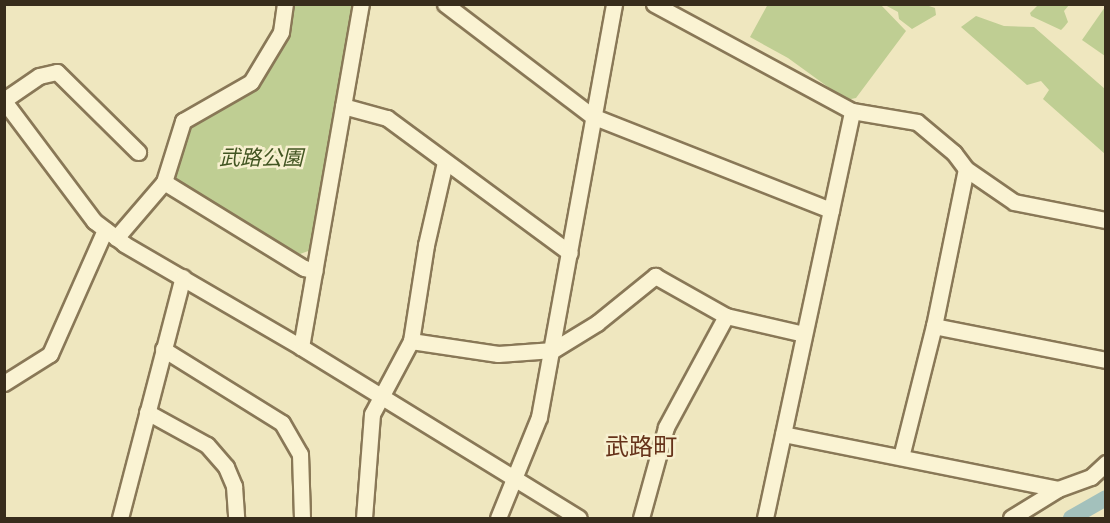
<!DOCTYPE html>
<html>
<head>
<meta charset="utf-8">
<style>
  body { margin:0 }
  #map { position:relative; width:1110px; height:523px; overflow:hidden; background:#efe7bf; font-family:Merriweather,"Noto Sans JP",serif }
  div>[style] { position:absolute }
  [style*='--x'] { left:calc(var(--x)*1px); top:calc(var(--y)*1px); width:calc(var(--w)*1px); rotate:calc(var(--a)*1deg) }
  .green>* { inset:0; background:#bfce93 }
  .canal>* { height:16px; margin:-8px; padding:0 8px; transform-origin:8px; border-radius:8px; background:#a3c1bc }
  .roads { filter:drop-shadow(2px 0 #897857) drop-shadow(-2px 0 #897857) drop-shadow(0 2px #897857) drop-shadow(0 -2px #897857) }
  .minor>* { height:15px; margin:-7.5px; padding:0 7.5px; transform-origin:7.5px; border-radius:7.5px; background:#faf3d3 }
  span { translate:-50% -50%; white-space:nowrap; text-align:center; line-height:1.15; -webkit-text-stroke:5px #f7f0cf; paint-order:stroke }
  .park-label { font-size:21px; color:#425522; font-style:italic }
  .quarter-label { font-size:24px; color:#66331a }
  .frame { position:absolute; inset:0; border:6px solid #382d1c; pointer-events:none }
</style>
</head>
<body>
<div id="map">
  <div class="green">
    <i style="clip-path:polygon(768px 4px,881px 5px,906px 31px,856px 98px,846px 100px,788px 58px,750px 37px)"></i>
    <i style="clip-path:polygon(295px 5px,354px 5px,311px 250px,300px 254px,177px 184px,173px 178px,188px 127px,259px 85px,291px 32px)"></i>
    <i style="clip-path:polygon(885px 5px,926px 5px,935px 8px,936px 15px,912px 29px,899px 19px,898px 12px)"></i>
    <i style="clip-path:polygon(1038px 5px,1069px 5px,1064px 11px,1068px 22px,1064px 27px,1061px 30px,1031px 16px,1030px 13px)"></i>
    <i style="clip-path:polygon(1105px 7px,1105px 56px,1082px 40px)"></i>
    <i style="clip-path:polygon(976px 16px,1004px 26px,1034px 27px,1105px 89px,1105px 154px,1043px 99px,1049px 90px,1041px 81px,1027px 85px,961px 27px)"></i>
  </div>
  <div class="canal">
    <i style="--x:1071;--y:518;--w:40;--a:-29.7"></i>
  </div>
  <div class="roads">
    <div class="minor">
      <i style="--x:445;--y:4;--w:185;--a:37.3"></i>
      <i style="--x:592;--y:116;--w:257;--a:21.5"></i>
      <i style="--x:654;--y:4;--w:225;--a:28.4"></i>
      <i style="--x:852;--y:111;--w:66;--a:9.6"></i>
      <i style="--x:917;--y:122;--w:48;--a:40"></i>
      <i style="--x:954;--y:153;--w:20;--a:53"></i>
      <i style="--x:966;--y:169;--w:58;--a:34.5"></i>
      <i style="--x:1014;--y:202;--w:94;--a:11.1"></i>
      <i style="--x:4;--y:100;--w:42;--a:-34.4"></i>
      <i style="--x:39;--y:76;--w:18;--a:-13"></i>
      <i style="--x:57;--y:72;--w:114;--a:44.6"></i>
      <i style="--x:4;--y:101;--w:150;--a:53.1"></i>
      <i style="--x:94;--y:221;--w:38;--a:37"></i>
      <i style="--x:124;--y:244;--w:205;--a:30.2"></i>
      <i style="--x:301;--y:347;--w:326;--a:31.6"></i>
      <i style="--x:343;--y:106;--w:46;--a:15.3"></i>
      <i style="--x:387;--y:118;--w:227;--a:36.4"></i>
      <i style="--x:164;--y:182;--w:164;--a:31.6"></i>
      <i style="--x:304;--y:268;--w:11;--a:15"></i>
      <i style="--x:116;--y:238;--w:74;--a:-49.4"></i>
      <i style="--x:164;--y:182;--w:64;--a:-72.7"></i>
      <i style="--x:183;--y:121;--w:78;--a:-29.8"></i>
      <i style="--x:251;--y:82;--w:58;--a:-59"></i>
      <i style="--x:281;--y:32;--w:28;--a:-82"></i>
      <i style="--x:934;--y:326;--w:175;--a:11.2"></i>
      <i style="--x:411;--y:341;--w:88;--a:8.5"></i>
      <i style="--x:498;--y:354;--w:55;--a:-4.2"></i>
      <i style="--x:553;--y:350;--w:52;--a:-31.5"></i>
      <i style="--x:597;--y:323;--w:75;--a:-39"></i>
      <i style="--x:655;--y:276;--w:81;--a:29.4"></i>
      <i style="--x:726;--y:316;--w:80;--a:13"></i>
      <i style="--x:301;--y:347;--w:348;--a:-80.1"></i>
      <i style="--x:163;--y:349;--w:140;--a:31.9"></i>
      <i style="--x:282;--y:423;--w:36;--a:60"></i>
      <i style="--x:300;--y:454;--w:64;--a:88.2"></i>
      <i style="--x:4;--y:383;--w:54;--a:-32.2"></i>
      <i style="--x:50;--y:354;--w:136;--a:-66.1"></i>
      <i style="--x:147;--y:412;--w:68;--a:28.8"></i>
      <i style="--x:207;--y:445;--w:29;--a:49"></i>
      <i style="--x:226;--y:467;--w:21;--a:67"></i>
      <i style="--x:234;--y:486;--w:32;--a:86"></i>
      <i style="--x:783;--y:434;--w:280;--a:11.3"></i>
      <i style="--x:901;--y:457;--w:135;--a:-75.9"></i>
      <i style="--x:934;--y:326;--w:160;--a:-78.5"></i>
      <i style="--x:120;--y:518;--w:249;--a:-75.4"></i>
      <i style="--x:364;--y:518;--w:104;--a:-85.6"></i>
      <i style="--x:372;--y:414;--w:83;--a:-61.9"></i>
      <i style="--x:411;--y:341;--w:97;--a:-81.1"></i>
      <i style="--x:426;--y:245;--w:85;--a:-77.1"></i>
      <i style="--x:498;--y:518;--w:109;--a:-67.9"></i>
      <i style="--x:539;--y:417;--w:420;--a:-79.7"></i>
      <i style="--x:641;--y:518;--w:94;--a:-74.6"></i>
      <i style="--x:666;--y:427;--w:126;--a:-61.6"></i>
      <i style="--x:765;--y:518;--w:416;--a:-77.9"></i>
      <i style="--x:1011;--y:518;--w:55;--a:-31.7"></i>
      <i style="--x:1058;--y:489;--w:35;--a:-20"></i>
      <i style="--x:1091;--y:477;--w:21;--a:-43"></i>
    </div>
  </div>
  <div class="park-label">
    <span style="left:261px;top:158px">武路公園</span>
  </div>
  <div class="quarter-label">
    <span style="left:641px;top:447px">武路町</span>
  </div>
  <div class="frame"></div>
</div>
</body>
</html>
